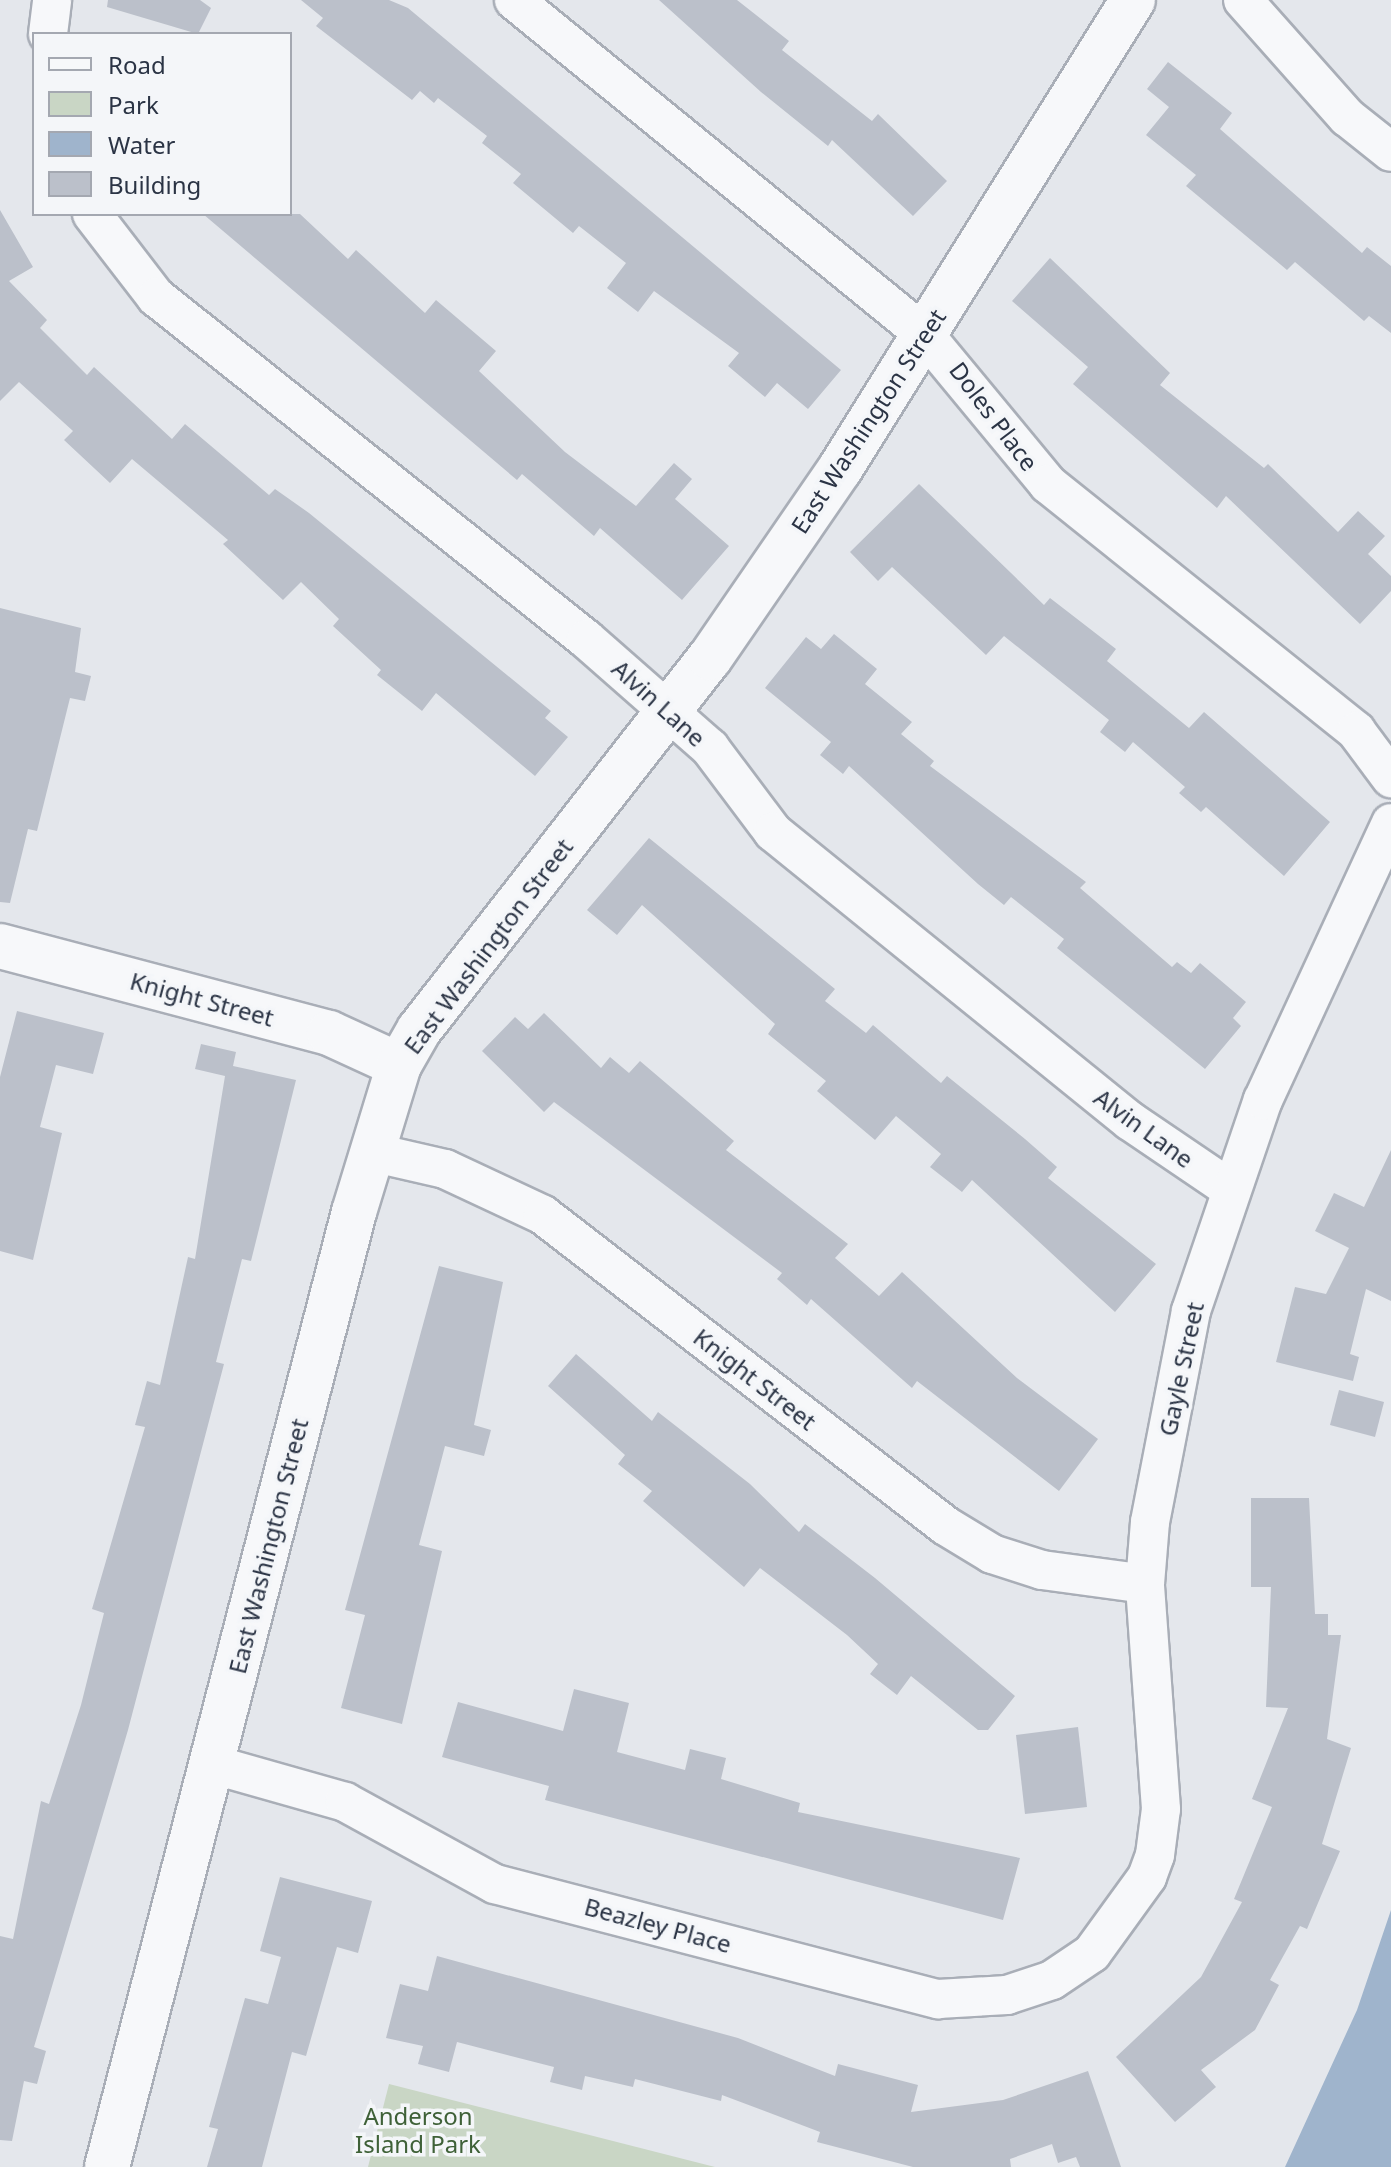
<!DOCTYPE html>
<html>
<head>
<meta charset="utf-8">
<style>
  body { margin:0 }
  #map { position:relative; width:1391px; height:2167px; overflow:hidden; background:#e4e7ec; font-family:"Noto Sans",sans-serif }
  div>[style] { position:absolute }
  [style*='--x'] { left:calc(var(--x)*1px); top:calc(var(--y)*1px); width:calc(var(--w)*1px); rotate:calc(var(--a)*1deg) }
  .green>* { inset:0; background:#c9d6c5 }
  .water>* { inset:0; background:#9fb4cc }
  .building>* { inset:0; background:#bbc0ca }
  .roads { filter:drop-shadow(2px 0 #a9aeb7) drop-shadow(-2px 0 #a9aeb7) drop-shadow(0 2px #a9aeb7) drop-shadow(0 -2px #a9aeb7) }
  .minor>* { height:38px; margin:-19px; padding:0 19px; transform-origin:19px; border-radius:19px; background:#f7f8fa }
  .tertiary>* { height:44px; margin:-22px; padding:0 22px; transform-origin:22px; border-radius:22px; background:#f7f8fa }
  span { translate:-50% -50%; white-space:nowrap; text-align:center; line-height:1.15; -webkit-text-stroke:7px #f4f6f9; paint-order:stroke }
  .street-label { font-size:24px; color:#2b3445 }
  .park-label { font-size:24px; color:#3f6138 }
  .legend { position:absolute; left:32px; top:32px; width:260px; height:184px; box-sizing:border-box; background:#f4f6f9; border:2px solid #a4a8b1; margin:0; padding:10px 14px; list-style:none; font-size:24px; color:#2b3445 }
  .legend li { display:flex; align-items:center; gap:16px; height:40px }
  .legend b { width:40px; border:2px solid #a4a8b1 }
</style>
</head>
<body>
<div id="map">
  <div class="green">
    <i style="clip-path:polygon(389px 2084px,715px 2167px,368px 2167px)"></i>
  </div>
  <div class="water">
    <i style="clip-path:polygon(1391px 1910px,1391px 2167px,1285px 2167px,1357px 2010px)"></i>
  </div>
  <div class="building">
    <i style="clip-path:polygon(108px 0,200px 0,211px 8px,198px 34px,107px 7px)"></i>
    <i style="clip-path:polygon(301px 0,389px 0,408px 8px,841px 370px,808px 409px,777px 383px,765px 397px,728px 366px,739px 353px,654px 291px,638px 312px,607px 288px,626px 263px,579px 226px,573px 233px,513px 183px,521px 174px,482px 143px,487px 136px,438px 98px,434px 103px,420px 91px,412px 100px,316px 26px,323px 18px)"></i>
    <i style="clip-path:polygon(659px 0,737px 0,789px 41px,782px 50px,872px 121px,878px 114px,947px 181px,913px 216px,832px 140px,828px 146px,761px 92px)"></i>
    <i style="clip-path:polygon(1168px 62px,1232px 113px,1220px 129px,1362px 253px,1367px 247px,1391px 266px,1391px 333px,1369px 316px,1364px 321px,1295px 262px,1287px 270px,1186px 186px,1196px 175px,1146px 135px,1169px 107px,1147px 89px)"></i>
    <i style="clip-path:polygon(0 210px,33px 267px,9px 281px,47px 320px,40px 328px,87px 375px,94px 367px,172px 439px,185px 424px,269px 495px,275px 489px,309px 513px,551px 711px,545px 718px,568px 737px,535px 776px,436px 693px,422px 711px,377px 675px,381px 670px,333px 626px,339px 619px,301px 582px,283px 600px,223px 544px,228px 540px,132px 459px,110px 483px,64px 440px,73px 431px,19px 382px,0 401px)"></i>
    <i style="clip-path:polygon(203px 214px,300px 214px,348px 259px,356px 250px,425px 313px,436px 300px,496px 351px,479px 371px,565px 452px,636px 506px,674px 463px,692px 479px,675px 499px,729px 546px,682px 600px,600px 528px,594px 536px,522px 474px,517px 480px)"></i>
    <i style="clip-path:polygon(1050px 258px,1170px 373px,1160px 385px,1264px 468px,1268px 464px,1338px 532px,1358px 511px,1385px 536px,1368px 554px,1391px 576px,1391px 591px,1360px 624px,1226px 496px,1217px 508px,1073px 384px,1088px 367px,1012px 301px)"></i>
    <i style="clip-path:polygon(919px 484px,1044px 605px,1050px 598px,1116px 649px,1107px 661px,1189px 728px,1204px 712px,1330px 822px,1284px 876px,1206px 807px,1201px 812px,1179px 793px,1185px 787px,1133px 742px,1125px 752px,1100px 732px,1109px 720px,1004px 636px,986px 655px,892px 567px,878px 581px,850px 552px)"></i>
    <i style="clip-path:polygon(0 608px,81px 628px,75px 672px,91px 676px,85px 701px,70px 698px,37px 831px,28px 829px,10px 903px,0 902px)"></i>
    <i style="clip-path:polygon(834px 634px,877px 669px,865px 684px,912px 722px,901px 734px,934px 761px,930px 766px,1086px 882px,1080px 888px,1172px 967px,1177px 962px,1191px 973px,1200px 963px,1246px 1002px,1233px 1018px,1241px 1026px,1205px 1069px,1057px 948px,1064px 939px,1011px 897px,1004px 905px,978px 884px,849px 766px,843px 774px,820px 755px,831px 742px,765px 688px,806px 637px,821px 649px)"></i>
    <i style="clip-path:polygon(649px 838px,835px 989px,825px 1001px,866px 1033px,873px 1025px,941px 1083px,947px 1076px,1025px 1139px,1057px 1167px,1048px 1178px,1156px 1264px,1115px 1312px,972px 1180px,962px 1192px,930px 1167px,941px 1154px,896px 1116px,875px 1140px,817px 1091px,826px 1081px,768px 1034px,775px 1024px,642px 905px,617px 935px,587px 910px)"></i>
    <i style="clip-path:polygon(17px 1011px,104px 1033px,93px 1074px,56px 1065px,40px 1127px,62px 1133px,33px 1260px,0 1251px,0 1077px)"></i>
    <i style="clip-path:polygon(544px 1013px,601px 1068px,610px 1057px,629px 1073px,640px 1061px,734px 1141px,726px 1150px,848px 1244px,835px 1258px,879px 1296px,902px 1272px,1017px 1378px,1098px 1439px,1059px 1491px,917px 1381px,912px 1388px,811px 1299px,807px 1305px,777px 1279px,782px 1273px,554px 1102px,544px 1112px,482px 1051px,515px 1017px,528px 1029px)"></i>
    <i style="clip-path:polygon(201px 1044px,236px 1052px,233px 1066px,296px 1080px,251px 1261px,242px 1259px,216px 1362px,224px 1364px,128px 1730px,34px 2047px,46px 2051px,37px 2084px,24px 2081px,12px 2141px,0 2140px,0 1936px,13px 1939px,41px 1801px,49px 1804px,81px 1705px,104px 1613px,92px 1609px,145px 1427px,135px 1425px,147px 1381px,160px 1385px,188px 1257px,195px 1259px,225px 1076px,195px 1069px)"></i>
    <i style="clip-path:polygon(1391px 1150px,1391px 1301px,1366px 1289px,1350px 1354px,1359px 1357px,1353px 1381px,1276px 1362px,1295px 1287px,1326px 1294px,1349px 1248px,1315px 1231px,1334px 1193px,1364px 1207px)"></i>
    <i style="clip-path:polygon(439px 1266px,503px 1282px,474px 1425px,491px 1430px,484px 1456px,445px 1446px,419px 1545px,442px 1551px,402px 1724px,341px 1708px,365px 1615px,345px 1610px)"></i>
    <i style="clip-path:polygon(576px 1354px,652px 1421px,658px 1412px,750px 1484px,799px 1532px,805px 1524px,875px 1578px,1015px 1696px,988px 1730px,978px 1730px,911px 1676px,897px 1695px,870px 1674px,878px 1664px,847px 1635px,760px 1568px,744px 1587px,643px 1501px,652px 1491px,618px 1464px,625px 1455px,548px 1386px)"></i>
    <i style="clip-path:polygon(1339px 1390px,1384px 1402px,1375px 1437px,1330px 1425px)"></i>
    <i style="clip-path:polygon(1251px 1498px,1309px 1498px,1315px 1614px,1328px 1614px,1328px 1635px,1341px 1635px,1327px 1739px,1351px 1748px,1322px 1844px,1340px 1851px,1307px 1929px,1300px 1926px,1270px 1980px,1279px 1985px,1255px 2030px,1201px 2070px,1216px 2087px,1175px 2122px,1116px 2057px,1201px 1977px,1242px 1902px,1234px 1899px,1272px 1807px,1252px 1799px,1288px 1708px,1266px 1707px,1271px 1587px,1251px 1587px)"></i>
    <i style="clip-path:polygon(574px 1689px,629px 1703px,617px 1752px,685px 1770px,690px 1749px,726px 1758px,721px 1779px,800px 1803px,798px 1812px,1020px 1858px,1003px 1920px,545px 1800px,549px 1786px,442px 1757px,458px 1702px,563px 1731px)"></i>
    <i style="clip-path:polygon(1078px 1727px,1087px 1807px,1025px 1814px,1016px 1735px)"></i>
    <i style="clip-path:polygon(280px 1877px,372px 1901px,358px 1953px,337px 1947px,306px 2056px,292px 2052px,262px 2167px,207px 2167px,218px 2129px,209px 2127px,245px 1998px,268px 2004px,281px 1957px,260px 1951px)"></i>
    <i style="clip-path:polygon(437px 1956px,738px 2038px,835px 2076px,838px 2064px,918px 2085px,911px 2112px,1003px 2100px,1088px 2071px,1121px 2167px,1080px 2167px,1076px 2157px,1058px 2163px,1052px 2144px,1010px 2159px,1011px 2167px,913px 2167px,817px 2142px,820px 2132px,722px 2095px,721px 2101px,635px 2079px,633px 2087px,585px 2076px,582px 2090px,550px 2082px,554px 2067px,457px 2042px,449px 2072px,418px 2064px,423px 2046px,386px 2038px,400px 1984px,428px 1991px)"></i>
  </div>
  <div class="roads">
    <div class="minor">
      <i style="--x:514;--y:0;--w:529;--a:39.17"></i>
      <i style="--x:924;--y:334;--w:195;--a:50.4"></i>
      <i style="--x:1048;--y:484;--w:395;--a:38.7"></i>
      <i style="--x:1356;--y:731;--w:59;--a:53.3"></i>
      <i style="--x:1243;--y:0;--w:157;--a:48.4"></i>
      <i style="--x:1347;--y:117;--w:56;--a:38.5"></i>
      <i style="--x:48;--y:34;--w:34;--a:-83"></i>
      <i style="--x:92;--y:214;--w:105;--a:52.4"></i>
      <i style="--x:156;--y:297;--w:549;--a:38.5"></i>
      <i style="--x:586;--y:639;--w:165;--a:41.3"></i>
      <i style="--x:710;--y:748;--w:105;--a:53.1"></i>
      <i style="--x:773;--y:832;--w:459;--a:39"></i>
      <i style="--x:1130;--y:1121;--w:120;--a:34.1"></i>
      <i style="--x:371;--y:1152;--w:76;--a:12.9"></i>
      <i style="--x:445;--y:1169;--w:108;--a:25.1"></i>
      <i style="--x:543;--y:1215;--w:509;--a:37.66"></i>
      <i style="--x:946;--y:1526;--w:54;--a:31.3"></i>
      <i style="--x:992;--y:1554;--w:52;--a:17.7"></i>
      <i style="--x:1042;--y:1570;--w:104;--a:7.7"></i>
      <i style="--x:211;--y:1764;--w:139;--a:15.8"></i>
      <i style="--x:345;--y:1802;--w:171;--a:28.7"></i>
      <i style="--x:495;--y:1884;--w:458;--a:14.6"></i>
      <i style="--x:938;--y:1999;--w:69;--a:-3.3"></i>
      <i style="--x:1007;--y:1995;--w:47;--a:-18.4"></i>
      <i style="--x:1052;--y:1980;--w:48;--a:-34"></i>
      <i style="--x:1092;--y:1953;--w:94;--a:-54.1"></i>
      <i style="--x:1147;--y:1877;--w:23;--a:-70"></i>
      <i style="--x:1155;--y:1855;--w:46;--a:-82.6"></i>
      <i style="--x:1161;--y:1809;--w:226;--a:-94.1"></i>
      <i style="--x:1145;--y:1584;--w:62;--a:-85.4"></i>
      <i style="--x:1150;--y:1522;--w:215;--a:-79"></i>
      <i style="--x:1191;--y:1311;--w:223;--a:-71.2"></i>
      <i style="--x:1263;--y:1100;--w:305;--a:-65.2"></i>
    </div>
    <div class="tertiary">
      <i style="--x:0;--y:946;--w:340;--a:14.8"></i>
      <i style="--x:329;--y:1033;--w:77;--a:24.6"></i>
      <i style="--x:107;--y:2167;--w:986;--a:-75.5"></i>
      <i style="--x:354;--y:1212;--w:154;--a:-73"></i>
      <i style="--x:399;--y:1065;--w:40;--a:-60.3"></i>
      <i style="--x:419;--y:1030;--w:472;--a:-52"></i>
      <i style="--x:710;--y:658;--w:229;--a:-55.5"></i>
      <i style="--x:840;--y:469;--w:553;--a:-58.01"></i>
    </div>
  </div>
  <div class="street-label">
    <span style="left:994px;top:416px;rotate:53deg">Doles Place</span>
    <span style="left:868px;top:421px;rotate:-57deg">East Washington Street</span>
    <span style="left:659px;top:703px;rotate:42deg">Alvin Lane</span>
    <span style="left:488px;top:946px;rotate:-53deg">East Washington Street</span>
    <span style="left:202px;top:999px;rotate:15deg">Knight Street</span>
    <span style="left:1144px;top:1128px;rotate:36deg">Alvin Lane</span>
    <span style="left:1181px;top:1369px;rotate:-78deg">Gayle Street</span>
    <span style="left:755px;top:1379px;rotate:38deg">Knight Street</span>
    <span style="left:268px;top:1546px;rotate:-76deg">East Washington Street</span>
    <span style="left:658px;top:1925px;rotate:15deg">Beazley Place</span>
  </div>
  <div class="park-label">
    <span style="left:418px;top:2130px">Anderson<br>Island Park</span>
  </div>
  <ul class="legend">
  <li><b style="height:10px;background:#f7f8fa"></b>Road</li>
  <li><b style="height:22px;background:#c9d6c5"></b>Park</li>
  <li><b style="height:22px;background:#9fb4cc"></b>Water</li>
  <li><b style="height:22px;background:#bbc0ca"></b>Building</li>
  </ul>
</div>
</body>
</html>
